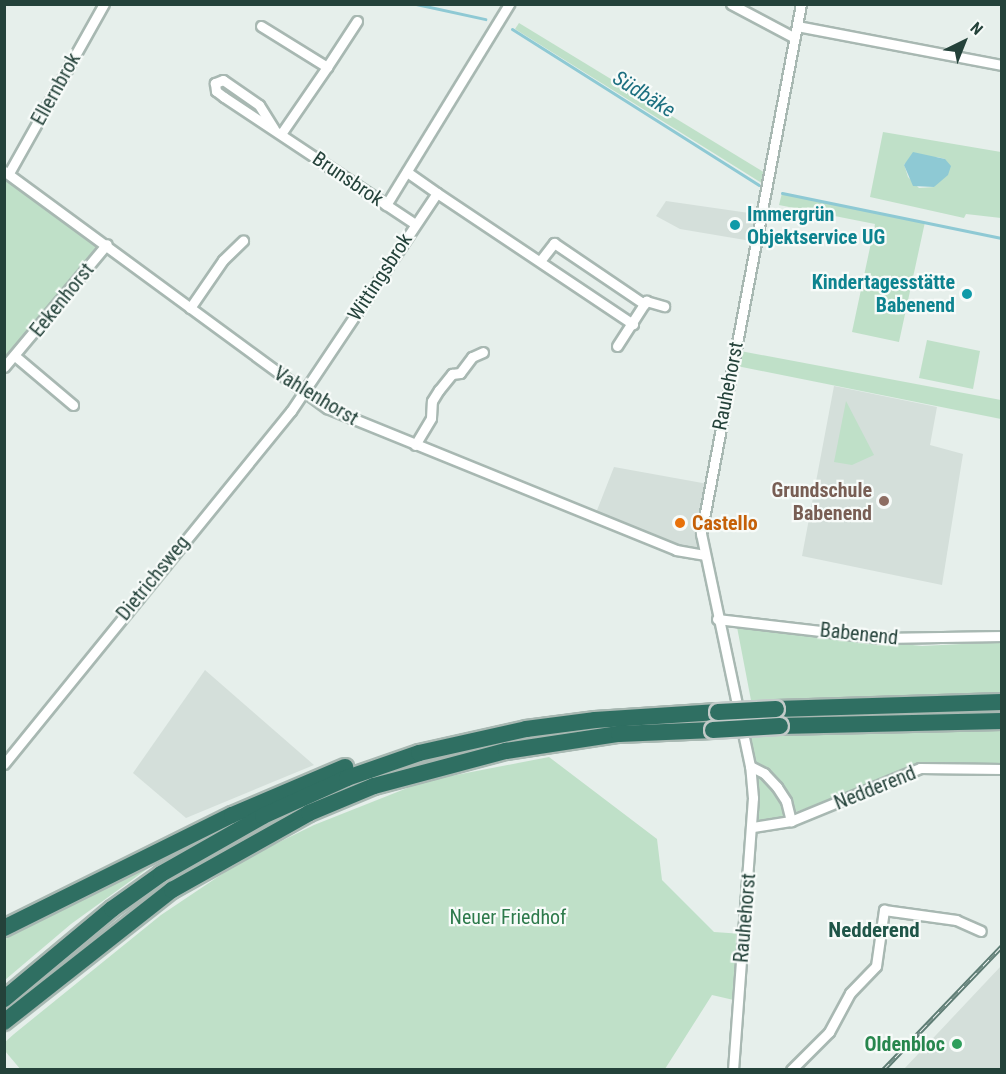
<!DOCTYPE html>
<html>
<head>
<meta charset="utf-8">
<style>
  body { margin:0 }
  #map { position:relative; width:1006px; height:1074px; overflow:hidden; background:#e6efeb; font-family:"Roboto Condensed",sans-serif }
  div>[style] { position:absolute }
  [style*='--x'] { left:calc(var(--x)*1px); top:calc(var(--y)*1px); width:calc(var(--w)*1px); rotate:calc(var(--a)*1deg) }
  .built>* { inset:0; background:#d4dfda }
  .green>* { inset:0; background:#bfe0c8 }
  .water>* { inset:0; background:#8ec9d4 }
  .stream>* { height:3px; margin:-1.5px; padding:0 1.5px; transform-origin:1.5px; border-radius:1.5px; background:#8ec9d4 }
  .roads { filter:drop-shadow(2px 0 #a8b8b2) drop-shadow(-2px 0 #a8b8b2) drop-shadow(0 2px #a8b8b2) drop-shadow(0 -2px #a8b8b2) }
  .street>* { height:9px; margin:-4.5px; padding:0 4.5px; transform-origin:4.5px; border-radius:4.5px; background:#fff }
  .highway>* { height:16px; margin:-8px; padding:0 8px; transform-origin:8px; border-radius:8px; background:#2f6f62 }
  .rail>* { height:5px; margin-top:-2.5px; transform-origin:0; background:repeating-linear-gradient(90deg,#f7fbf9 0 9px,#5f7d75 0 18px); box-sizing:border-box; border-block:2px solid #5f7d75 }
  .bridges { filter:drop-shadow(2px 0 #c2cac8) drop-shadow(-2px 0 #c2cac8) drop-shadow(0 2px #c2cac8) drop-shadow(0 -2px #c2cac8) }
  .highway-bridge>* { height:16px; margin:-8px; padding:0 8px; transform-origin:8px; border-radius:8px; background:#2f6f62 }
  .dots>* { width:16px; height:16px; translate:-50% -50%; box-sizing:border-box; border:3px solid #f7fbf9; border-radius:50% }
  span { translate:-50% -50%; white-space:nowrap; text-align:center; line-height:1.15; -webkit-text-stroke:4.5px #f7fbf9; paint-order:stroke }
  .street-label { font-size:20px; color:#24423a }
  .culture-label { font-size:20px; color:#0d838f; font-weight:700 }
  .left { translate:0 -50%; text-align:left }
  .right { translate:-100% -50%; text-align:right }
  .education-label { font-size:20px; color:#785e54; font-weight:700 }
  .food-label { font-size:20px; color:#c56008; font-weight:700 }
  .park-label { font-size:20px; color:#2d7a4b }
  .leisure-label { font-size:20px; color:#27864d; font-weight:700 }
  .water-label { font-size:21px; color:#1c6f80; font-style:italic }
  .neighbourhood-label { font-size:21px; color:#1f5548; font-weight:700 }
  .frame { position:absolute; inset:0; border:6px solid #24423a; pointer-events:none }
  .north { position:absolute; left:934px; top:12px; width:60px; height:60px; -webkit-text-stroke:4px #f7fbf9; paint-order:stroke; rotate:43deg; font-size:16px; font-weight:700; line-height:24px; text-align:center; color:#24423a }
  .north::after { content:''; display:block; margin:auto; width:21px; height:27px; background:#24423a; clip-path:polygon(50% 0,100% 100%,50% 72%,0 100%) }
</style>
</head>
<body>
<div id="map">
  <div class="built">
    <i style="clip-path:polygon(666px 201px,763px 215px,757px 242px,680px 229px,656px 216px)"></i>
    <i style="clip-path:polygon(834px 386px,937px 407px,930px 445px,963px 454px,942px 585px,802px 556px)"></i>
    <i style="clip-path:polygon(614px 467px,708px 484px,698px 536px,703px 555px,594px 518px)"></i>
    <i style="clip-path:polygon(205px 670px,314px 765px,186px 818px,133px 773px)"></i>
    <i style="clip-path:polygon(1001px 966px,1001px 1069px,904px 1069px)"></i>
  </div>
  <div class="green">
    <i style="clip-path:polygon(519px 23px,770px 176px,768px 187px,515px 29px)"></i>
    <i style="clip-path:polygon(evenodd,883px 132px,1001px 152px,1001px 218px,966px 214px,964px 218px,870px 197px,883px 132px,937px 157px,945px 159px,934px 187px,919px 188px,908px 177px,904px 164px,937px 157px)"></i>
    <i style="clip-path:polygon(5px 174px,102px 246px,5px 362px)"></i>
    <i style="clip-path:polygon(782px 193px,925px 222px,899px 342px,852px 332px,875px 224px,779px 205px)"></i>
    <i style="clip-path:polygon(927px 340px,980px 351px,973px 389px,919px 378px)"></i>
    <i style="clip-path:polygon(735px 350px,1001px 400px,1001px 419px,732px 365px)"></i>
    <i style="clip-path:polygon(846px 401px,874px 455px,852px 465px,834px 462px)"></i>
    <i style="clip-path:polygon(737px 627px,922px 646px,1001px 642px,1001px 768px,920px 768px,753px 827px,743px 736px,758px 737px)"></i>
    <i style="clip-path:polygon(549px 757px,657px 839px,662px 880px,714px 932px,743px 934px,738px 1001px,712px 995px,665px 1069px,21px 1070px,5px 1051px,4px 1043px,14px 1034px,161px 915px,243px 860px,314px 825px,425px 781px)"></i>
    <i style="clip-path:polygon(165px 856px,71px 924px,5px 980px,5px 938px)"></i>
  </div>
  <div class="water">
    <i style="clip-path:polygon(913px 152px,945px 159px,951px 166px,948px 175px,934px 187px,913px 186px,904px 165px)"></i>
  </div>
  <div class="stream">
    <i style="--x:416;--y:4;--w:71;--a:12.3"></i>
    <i style="--x:512;--y:29;--w:292;--a:32.3"></i>
    <i style="--x:782;--y:193;--w:225;--a:11.6"></i>
  </div>
  <div class="roads">
    <div class="street">
      <i style="--x:731;--y:4;--w:72;--a:28"></i>
      <i style="--x:261;--y:26;--w:78;--a:31.8"></i>
      <i style="--x:327;--y:67;--w:81;--a:124.5"></i>
      <i style="--x:797;--y:26;--w:209;--a:10.8"></i>
      <i style="--x:327;--y:67;--w:55;--a:-56.9"></i>
      <i style="--x:274;--y:129;--w:28;--a:-122"></i>
      <i style="--x:259;--y:105;--w:44;--a:-145.2"></i>
      <i style="--x:223;--y:80;--w:9;--a:159"></i>
      <i style="--x:215;--y:83;--w:8;--a:83"></i>
      <i style="--x:216;--y:91;--w:10;--a:37"></i>
      <i style="--x:224;--y:97;--w:229;--a:33.6"></i>
      <i style="--x:4;--y:171;--w:401;--a:36.3"></i>
      <i style="--x:327;--y:408;--w:377;--a:22.1"></i>
      <i style="--x:676;--y:550;--w:27;--a:10"></i>
      <i style="--x:9;--y:173;--w:194;--a:-60.7"></i>
      <i style="--x:437;--y:193;--w:236;--a:33.8"></i>
      <i style="--x:386;--y:205;--w:236;--a:-58.5"></i>
      <i style="--x:540;--y:261;--w:23;--a:-52"></i>
      <i style="--x:554;--y:243;--w:109;--a:34.1"></i>
      <i style="--x:190;--y:308;--w:58;--a:-55.5"></i>
      <i style="--x:223;--y:260;--w:28;--a:-44"></i>
      <i style="--x:617;--y:346;--w:54;--a:-57.2"></i>
      <i style="--x:646;--y:301;--w:19;--a:16"></i>
      <i style="--x:15;--y:356;--w:76;--a:40.2"></i>
      <i style="--x:4;--y:367;--w:160;--a:-50.1"></i>
      <i style="--x:415;--y:445;--w:31;--a:-59"></i>
      <i style="--x:431;--y:418;--w:17;--a:-87"></i>
      <i style="--x:432;--y:401;--w:13;--a:-58"></i>
      <i style="--x:439;--y:390;--w:21;--a:-51"></i>
      <i style="--x:452;--y:374;--w:8;--a:-7"></i>
      <i style="--x:460;--y:373;--w:20;--a:-53"></i>
      <i style="--x:472;--y:357;--w:12;--a:-24"></i>
      <i style="--x:717;--y:619;--w:165;--a:6.6"></i>
      <i style="--x:881;--y:638;--w:121;--a:-0.9"></i>
      <i style="--x:4;--y:764;--w:455;--a:-50.9"></i>
      <i style="--x:291;--y:411;--w:262;--a:-56.2"></i>
      <i style="--x:437;--y:193;--w:37;--a:-145"></i>
      <i style="--x:750;--y:766;--w:16;--a:27"></i>
      <i style="--x:764;--y:773;--w:19;--a:47"></i>
      <i style="--x:777;--y:787;--w:17;--a:57"></i>
      <i style="--x:786;--y:801;--w:21;--a:76"></i>
      <i style="--x:753;--y:827;--w:38;--a:-9"></i>
      <i style="--x:791;--y:821;--w:139;--a:-22.3"></i>
      <i style="--x:920;--y:768;--w:82;--a:0.7"></i>
      <i style="--x:733;--y:1070;--w:273;--a:-85.8"></i>
      <i style="--x:753;--y:798;--w:32;--a:-95"></i>
      <i style="--x:750;--y:766;--w:237;--a:-101.9"></i>
      <i style="--x:701;--y:534;--w:539;--a:-79.32"></i>
      <i style="--x:791;--y:1070;--w:54;--a:-45"></i>
      <i style="--x:829;--y:1032;--w:44;--a:-61.7"></i>
      <i style="--x:850;--y:993;--w:37;--a:-46"></i>
      <i style="--x:876;--y:966;--w:57;--a:-81.9"></i>
      <i style="--x:884;--y:910;--w:73;--a:7.9"></i>
      <i style="--x:956;--y:920;--w:27;--a:24"></i>
    </div>
    <div class="highway">
      <i style="--x:776;--y:709;--w:226;--a:-1.8"></i>
      <i style="--x:780;--y:726;--w:222;--a:-1.3"></i>
      <i style="--x:4;--y:928;--w:254;--a:-26.4"></i>
      <i style="--x:232;--y:815;--w:123;--a:-23"></i>
      <i style="--x:4;--y:999;--w:141;--a:-39.8"></i>
      <i style="--x:112;--y:909;--w:60;--a:-35.5"></i>
      <i style="--x:161;--y:874;--w:117;--a:-29.6"></i>
      <i style="--x:263;--y:816;--w:92;--a:-24.3"></i>
      <i style="--x:347;--y:778;--w:76;--a:-19.1"></i>
      <i style="--x:419;--y:753;--w:110;--a:-12.6"></i>
      <i style="--x:526;--y:729;--w:70;--a:-7.4"></i>
      <i style="--x:595;--y:720;--w:123;--a:-3.7"></i>
      <i style="--x:4;--y:1022;--w:214;--a:-38.2"></i>
      <i style="--x:172;--y:890;--w:157;--a:-29.3"></i>
      <i style="--x:309;--y:813;--w:70;--a:-22.6"></i>
      <i style="--x:374;--y:786;--w:137;--a:-14.9"></i>
      <i style="--x:506;--y:751;--w:114;--a:-8.6"></i>
      <i style="--x:619;--y:734;--w:94;--a:-2.4"></i>
    </div>
  </div>
  <div class="rail">
    <i style="--x:883;--y:1070;--w:172;--a:-46.2"></i>
  </div>
  <div class="bridges">
    <div class="highway-bridge">
      <i style="--x:718;--y:712;--w:58;--a:-3"></i>
      <i style="--x:713;--y:730;--w:67;--a:-3.4"></i>
    </div>
  </div>
  <div class="dots">
    <i style="left:735px;top:225px;background:#0f9aa8"></i>
    <i style="left:967px;top:294px;background:#0f9aa8"></i>
    <i style="left:884px;top:501px;background:#8d6e63"></i>
    <i style="left:680px;top:523px;background:#e8710a"></i>
    <i style="left:957px;top:1044px;background:#2e9e5b"></i>
  </div>
  <div class="street-label">
    <span style="left:56px;top:89px;rotate:-61deg">Ellernbrok</span>
    <span style="left:348px;top:179px;rotate:34deg">Brunsbrok</span>
    <span style="left:380px;top:277px;rotate:-57deg">Wittingsbrok</span>
    <span style="left:62px;top:300px;rotate:-51deg">Eekenhorst</span>
    <span style="left:728px;top:386px;rotate:-79deg">Rauhehorst</span>
    <span style="left:316px;top:396px;rotate:31deg">Vahlenhorst</span>
    <span style="left:153px;top:578px;rotate:-51deg">Dietrichsweg</span>
    <span style="left:859px;top:634px;rotate:6deg">Babenend</span>
    <span style="left:875px;top:788px;rotate:-22deg">Nedderend</span>
    <span style="left:745px;top:918px;rotate:-85deg">Rauhehorst</span>
  </div>
  <div class="culture-label">
    <span class="left" style="left:747px;top:226px">Immergrün<br>Objektservice UG</span>
    <span class="right" style="left:955px;top:294px">Kindertagesstätte<br>Babenend</span>
  </div>
  <div class="education-label">
    <span class="right" style="left:872px;top:502px">Grundschule<br>Babenend</span>
  </div>
  <div class="food-label">
    <span class="left" style="left:692px;top:523px">Castello</span>
  </div>
  <div class="park-label">
    <span style="left:508px;top:917px">Neuer Friedhof</span>
  </div>
  <div class="leisure-label">
    <span class="right" style="left:945px;top:1044px">Oldenbloc</span>
  </div>
  <div class="water-label">
    <span style="left:644px;top:94px;rotate:32deg">Südbäke</span>
  </div>
  <div class="neighbourhood-label">
    <span style="left:874px;top:930px">Nedderend</span>
  </div>
  <div class="frame"></div>
  <div class="north">N</div>
</div>
</body>
</html>
